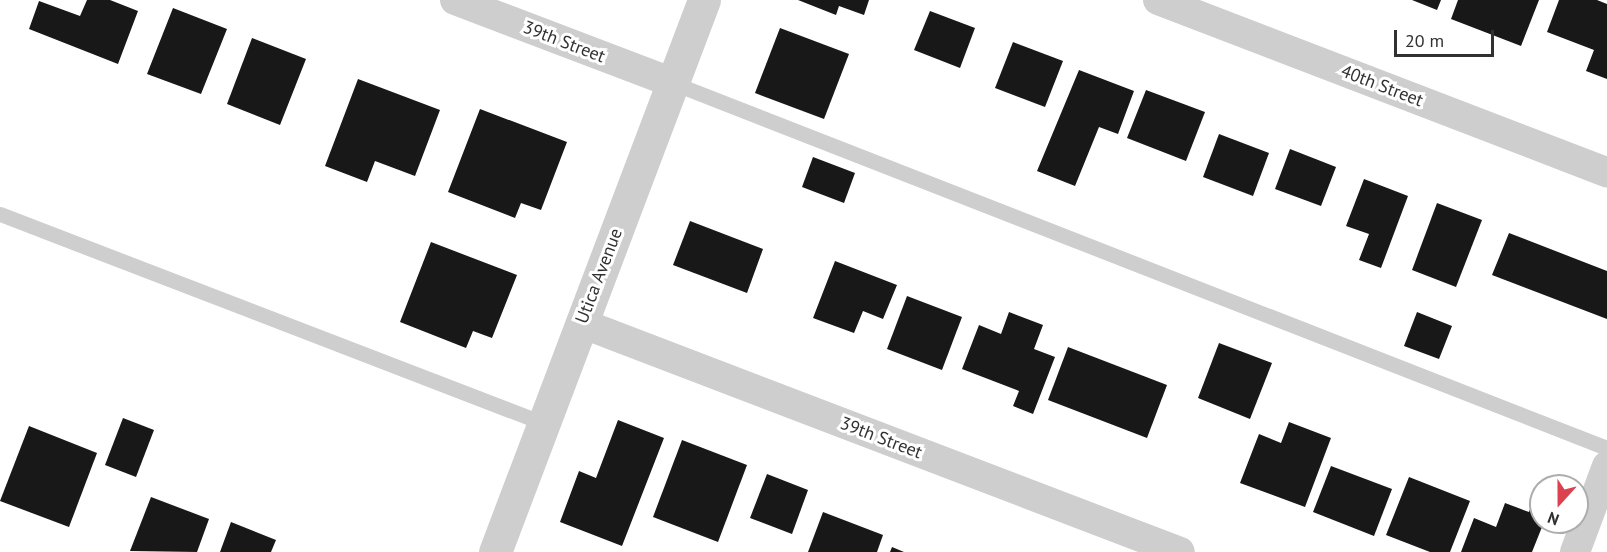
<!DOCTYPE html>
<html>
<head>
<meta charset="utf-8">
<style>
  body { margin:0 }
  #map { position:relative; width:1607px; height:552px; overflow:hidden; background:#fff; font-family:"PT Sans",sans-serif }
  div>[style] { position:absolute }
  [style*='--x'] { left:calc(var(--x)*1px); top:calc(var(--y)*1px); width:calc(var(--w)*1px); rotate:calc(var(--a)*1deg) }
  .building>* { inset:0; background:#181818 }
  .service>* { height:15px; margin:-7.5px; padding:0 7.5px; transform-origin:7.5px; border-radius:7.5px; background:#cecece }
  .minor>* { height:30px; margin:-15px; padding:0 15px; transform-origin:15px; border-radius:15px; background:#cecece }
  .tertiary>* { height:33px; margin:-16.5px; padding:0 16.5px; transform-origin:16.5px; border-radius:16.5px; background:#cecece }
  span { translate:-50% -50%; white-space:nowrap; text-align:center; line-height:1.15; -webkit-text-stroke:6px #fff; paint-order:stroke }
  .street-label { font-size:18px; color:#313131 }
  .north { position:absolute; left:1529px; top:474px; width:60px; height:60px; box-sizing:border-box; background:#fff; border:2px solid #adadad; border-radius:50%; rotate:201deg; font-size:16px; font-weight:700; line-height:24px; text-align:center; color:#313131 }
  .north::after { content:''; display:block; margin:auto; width:21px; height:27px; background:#db414e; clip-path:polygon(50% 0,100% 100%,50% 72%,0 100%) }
  .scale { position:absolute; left:1394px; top:30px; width:100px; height:27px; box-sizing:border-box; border:3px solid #313131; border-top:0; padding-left:8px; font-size:18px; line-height:21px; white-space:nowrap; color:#313131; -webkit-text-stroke:4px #fff; paint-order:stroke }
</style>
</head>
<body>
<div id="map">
  <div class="building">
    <i style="clip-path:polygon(87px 0,110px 0,138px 11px,118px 64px,29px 29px,39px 1px,80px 16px)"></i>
    <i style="clip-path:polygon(798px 0,869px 0,864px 15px,839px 6px,836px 15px)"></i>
    <i style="clip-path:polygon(1412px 0,1441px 0,1437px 10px)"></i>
    <i style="clip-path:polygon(1458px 0,1539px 0,1521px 46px,1451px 19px)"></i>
    <i style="clip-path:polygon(1559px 0,1597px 0,1607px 4px,1607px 79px,1586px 71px,1594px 50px,1547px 32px)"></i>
    <i style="clip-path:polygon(173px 8px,227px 29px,201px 94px,147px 74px)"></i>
    <i style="clip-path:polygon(930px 11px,975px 28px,960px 68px,914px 50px)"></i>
    <i style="clip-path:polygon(780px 28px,849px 54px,824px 119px,755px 93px)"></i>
    <i style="clip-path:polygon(252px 38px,306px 59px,280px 125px,227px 104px)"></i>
    <i style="clip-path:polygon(1013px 42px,1063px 61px,1045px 107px,995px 88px)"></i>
    <i style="clip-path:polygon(1079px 70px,1134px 91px,1118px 134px,1099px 127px,1075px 186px,1037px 171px)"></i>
    <i style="clip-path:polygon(358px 79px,440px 110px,415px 176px,375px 161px,367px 182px,325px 166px)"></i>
    <i style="clip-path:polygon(1146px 90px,1205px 112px,1186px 161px,1127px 138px)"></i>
    <i style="clip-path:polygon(480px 109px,567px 142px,541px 210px,521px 203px,515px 218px,448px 192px)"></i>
    <i style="clip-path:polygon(1219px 134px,1269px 153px,1253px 196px,1203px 177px)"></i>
    <i style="clip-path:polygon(1290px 149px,1336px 167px,1321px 206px,1275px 189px)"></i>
    <i style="clip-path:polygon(813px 157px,855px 173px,844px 203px,802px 187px)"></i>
    <i style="clip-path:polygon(1364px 179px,1408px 196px,1381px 268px,1359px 260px,1369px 234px,1346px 226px)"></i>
    <i style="clip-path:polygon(1437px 203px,1482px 220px,1456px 287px,1412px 270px)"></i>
    <i style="clip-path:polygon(690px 221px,763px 249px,747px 293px,673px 265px)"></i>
    <i style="clip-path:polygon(1509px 233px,1607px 271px,1607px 319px,1492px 275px)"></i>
    <i style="clip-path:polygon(431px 242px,517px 275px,492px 338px,473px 331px,466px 348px,400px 322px)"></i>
    <i style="clip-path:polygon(835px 261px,897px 285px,883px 319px,863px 311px,854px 333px,813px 318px)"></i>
    <i style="clip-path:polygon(907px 296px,962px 317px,942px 370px,887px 349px)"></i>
    <i style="clip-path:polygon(1009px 312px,1043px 325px,1034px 349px,1055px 357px,1033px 414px,1013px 406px,1019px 391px,962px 369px,979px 325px,1001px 334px)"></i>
    <i style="clip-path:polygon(1417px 312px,1452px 326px,1439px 359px,1404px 346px)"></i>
    <i style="clip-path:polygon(1219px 343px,1272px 363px,1250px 419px,1198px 398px)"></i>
    <i style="clip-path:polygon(1068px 347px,1167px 385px,1147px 438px,1048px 400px)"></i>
    <i style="clip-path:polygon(123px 418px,154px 430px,136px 477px,105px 465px)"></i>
    <i style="clip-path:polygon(618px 420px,664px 438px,622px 546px,560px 522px,579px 471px,596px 478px)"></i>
    <i style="clip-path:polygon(1289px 422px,1331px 438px,1305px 507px,1240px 483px,1259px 434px,1281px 443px)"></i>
    <i style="clip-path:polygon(29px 426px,97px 453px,69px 527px,0 501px)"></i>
    <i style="clip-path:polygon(682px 440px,747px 465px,718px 542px,653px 517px)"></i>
    <i style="clip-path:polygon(1331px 466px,1392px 489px,1374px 536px,1313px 512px)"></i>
    <i style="clip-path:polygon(767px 474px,808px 490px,792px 534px,750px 518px)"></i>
    <i style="clip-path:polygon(1409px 477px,1470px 501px,1450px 552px,1430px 552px,1386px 535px)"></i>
    <i style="clip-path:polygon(1536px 492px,1541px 493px,1541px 522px,1544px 522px,1532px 552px,1461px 552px,1474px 518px,1496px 527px,1505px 503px,1529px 512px)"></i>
    <i style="clip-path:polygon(151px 497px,209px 519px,197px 552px,130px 551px)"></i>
    <i style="clip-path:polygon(823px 512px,883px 535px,877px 552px,808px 552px)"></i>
    <i style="clip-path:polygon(231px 522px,276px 540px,271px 552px,220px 552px)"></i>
    <i style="clip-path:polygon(892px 547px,904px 552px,890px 552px)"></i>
  </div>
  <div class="service">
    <i style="--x:673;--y:83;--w:1003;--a:21.35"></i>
    <i style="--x:0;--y:214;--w:582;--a:21.05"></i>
  </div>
  <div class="minor">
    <i style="--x:455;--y:0;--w:233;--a:20.8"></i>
    <i style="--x:1158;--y:0;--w:481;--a:21"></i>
    <i style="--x:581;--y:323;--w:641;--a:20.92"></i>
    <i style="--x:1575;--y:552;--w:92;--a:-69.6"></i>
  </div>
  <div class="tertiary">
    <i style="--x:495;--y:552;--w:590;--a:-69.26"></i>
  </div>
  <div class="street-label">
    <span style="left:564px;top:42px;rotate:21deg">39th Street</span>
    <span style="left:1382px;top:86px;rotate:21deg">40th Street</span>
    <span style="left:599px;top:276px;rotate:-69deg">Utica Avenue</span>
    <span style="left:881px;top:438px;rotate:21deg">39th Street</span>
  </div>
  <div class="north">N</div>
  <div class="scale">20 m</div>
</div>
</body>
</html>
